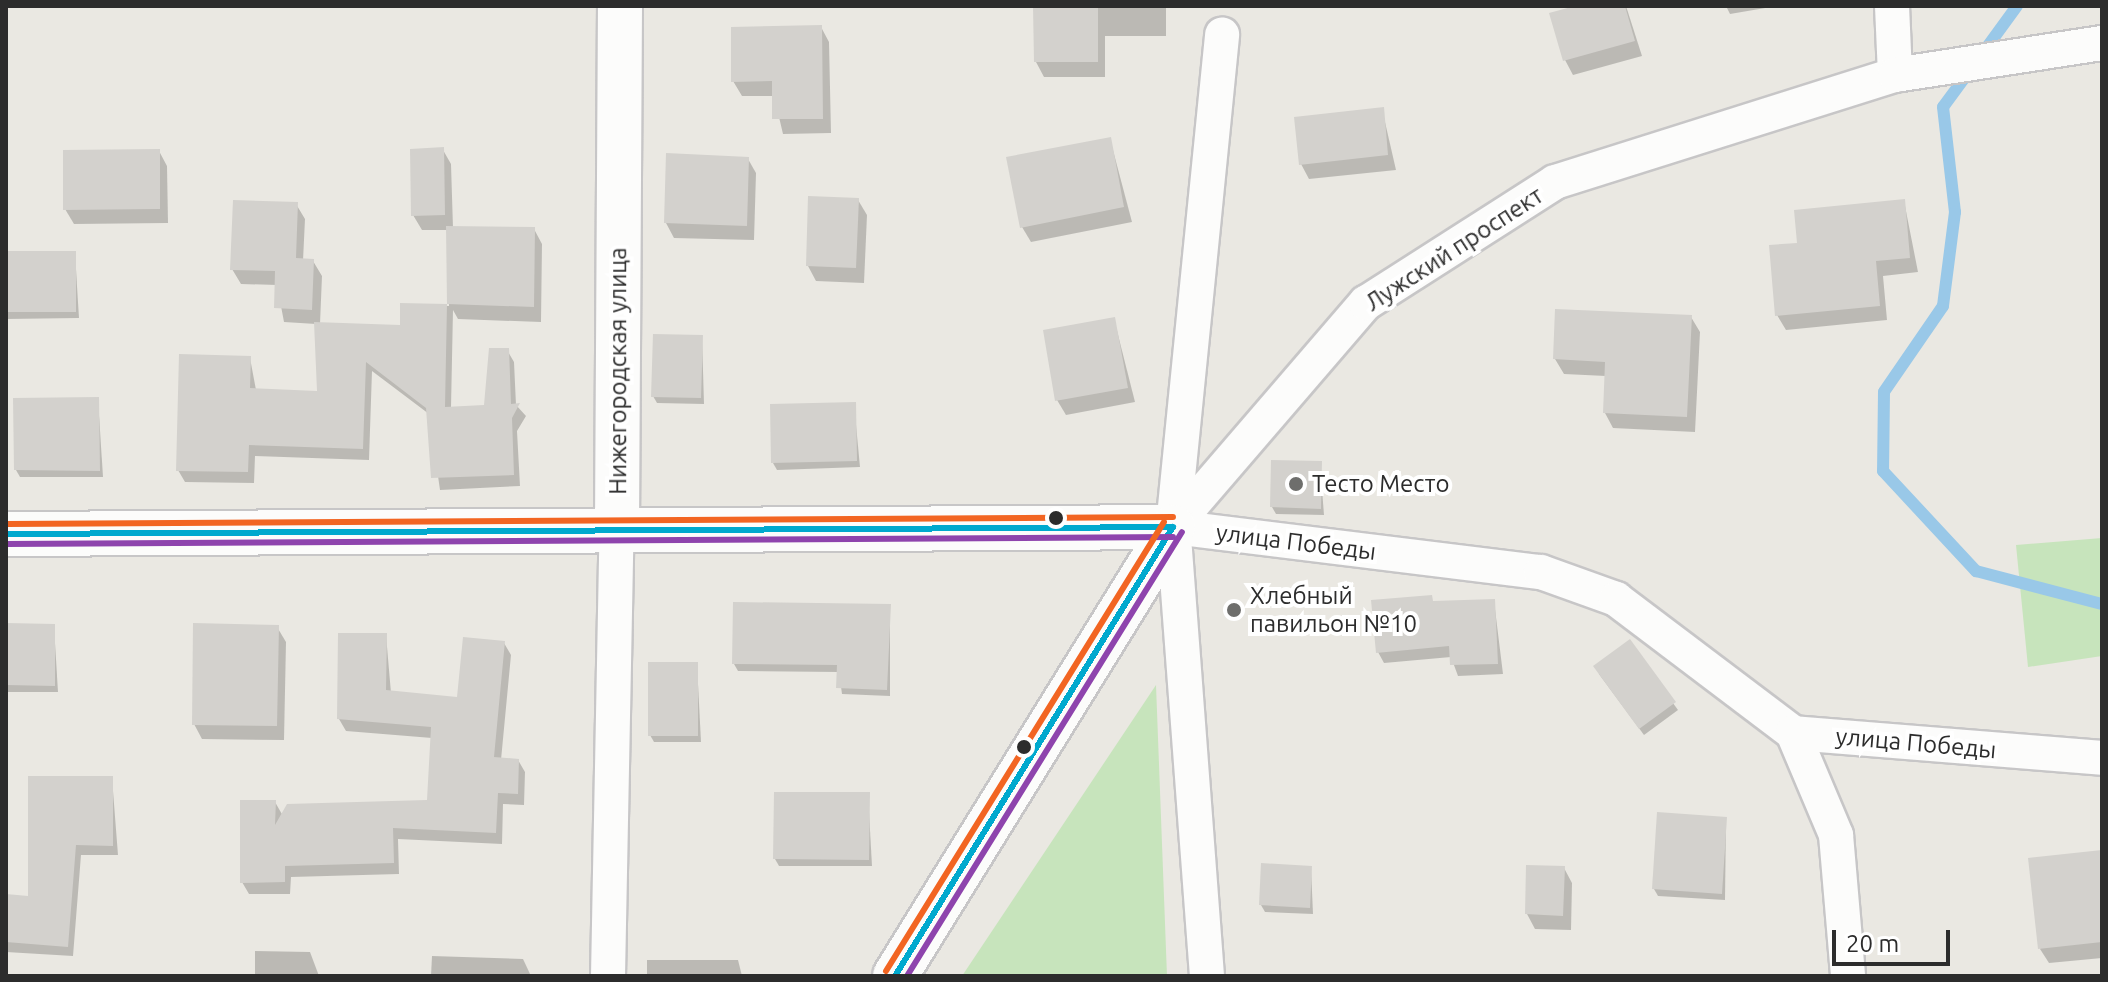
<!DOCTYPE html>
<html>
<head>
<meta charset="utf-8">
<style>
  body { margin:0 }
  #map { position:relative; width:2108px; height:982px; overflow:hidden; background:#eae8e2; font-family:Ubuntu,sans-serif }
  div>[style] { position:absolute }
  [style*='--x'] { left:calc(var(--x)*1px); top:calc(var(--y)*1px); width:calc(var(--w)*1px); rotate:calc(var(--a)*1deg) }
  .green>* { inset:0; background:#c7e4bc }
  .shadow>* { inset:0; background:#0003 }
  .stream>* { height:12px; margin:-6px; padding:0 6px; transform-origin:6px; border-radius:6px; background:#99c8e8 }
  .building>* { inset:0; background:#d3d1cd }
  .roads { filter:drop-shadow(2px 0 #c7c6c7) drop-shadow(-2px 0 #c7c6c7) drop-shadow(0 2px #c7c6c7) drop-shadow(0 -2px #c7c6c7) }
  .street>* { height:34px; margin:-17px; padding:0 17px; transform-origin:17px; border-radius:17px; background:#fcfcfb }
  .secondary>* { height:44px; margin:-22px; padding:0 22px; transform-origin:22px; border-radius:22px; background:#fcfcfb }
  .bus-1>* { height:6px; margin:-3px; padding:0 3px; transform-origin:3px; border-radius:3px; background:#00a9ce }
  .bus-2>* { height:6px; margin:-3px; padding:0 3px; transform-origin:3px; border-radius:3px; background:#8e44ad }
  .bus-3>* { height:6px; margin:-3px; padding:0 3px; transform-origin:3px; border-radius:3px; background:#f26522 }
  .dots>* { width:22px; height:22px; translate:-50% -50%; box-sizing:border-box; border:4px solid #fff; border-radius:50% }
  span { translate:-50% -50%; white-space:nowrap; text-align:center; line-height:1.15; -webkit-text-stroke:8px #fff; paint-order:stroke }
  .street-label { font-size:24px; color:#2c2c2c }
  .poi-label { font-size:24px; color:#2c2c2c }
  .left { translate:0 -50%; text-align:left }
  .frame { position:absolute; inset:0; border:8px solid #2c2c2c; pointer-events:none }
  .scale { position:absolute; left:1832px; top:930px; width:118px; height:36px; box-sizing:border-box; border:4px solid #2c2c2c; border-top:0; padding-left:10px; font-size:24px; line-height:28px; white-space:nowrap; color:#2c2c2c; -webkit-text-stroke:6px #fff; paint-order:stroke }
</style>
</head>
<body>
<div id="map">
  <div class="green">
    <i style="clip-path:polygon(2102px 538px,2102px 656px,2028px 667px,2016px 545px)"></i>
    <i style="clip-path:polygon(1156px 685px,1167px 976px,962px 976px)"></i>
  </div>
  <div class="shadow">
    <i style="clip-path:polygon(1035px 6px,1166px 6px,1166px 36px,1105px 36px,1105px 77px,1044px 77px,1036px 62px)"></i>
    <i style="clip-path:polygon(1582px 6px,1626px 6px,1642px 56px,1573px 75px,1565px 60px)"></i>
    <i style="clip-path:polygon(1726px 6px,1777px 6px,1730px 14px)"></i>
    <i style="clip-path:polygon(821px 27px,829px 42px,831px 133px,783px 134px,774px 96px,742px 96px,733px 81px)"></i>
    <i style="clip-path:polygon(1382px 109px,1396px 170px,1309px 179px,1301px 164px)"></i>
    <i style="clip-path:polygon(1110px 139px,1132px 222px,1031px 242px,1022px 227px)"></i>
    <i style="clip-path:polygon(443px 150px,451px 164px,453px 228px,534px 229px,542px 244px,541px 322px,458px 319px,453px 310px,451px 408px,486px 407px,507px 350px,514px 362px,516px 405px,526px 416px,517px 431px,520px 486px,440px 490px,429px 414px,372px 371px,369px 460px,255px 456px,254px 483px,185px 482px,178px 470px,250px 358px,256px 390px,319px 393px,316px 324px,284px 322px,277px 285px,241px 284px,232px 269px,296px 204px,305px 219px,303px 261px,313px 261px,322px 276px,320px 324px,402px 327px,402px 305px,449px 306px,448px 230px,422px 230px,413px 215px)"></i>
    <i style="clip-path:polygon(159px 151px,167px 166px,168px 223px,74px 224px,65px 209px)"></i>
    <i style="clip-path:polygon(748px 159px,756px 173px,754px 240px,674px 238px,666px 223px)"></i>
    <i style="clip-path:polygon(858px 200px,867px 215px,864px 283px,816px 281px,808px 266px)"></i>
    <i style="clip-path:polygon(1904px 201px,1918px 272px,1883px 276px,1887px 320px,1786px 330px,1777px 315px,1799px 244px)"></i>
    <i style="clip-path:polygon(6px 253px,75px 253px,79px 318px,6px 319px)"></i>
    <i style="clip-path:polygon(1691px 317px,1700px 332px,1695px 432px,1613px 428px,1605px 413px,1606px 376px,1564px 374px,1555px 359px)"></i>
    <i style="clip-path:polygon(1114px 319px,1135px 402px,1066px 415px,1057px 400px)"></i>
    <i style="clip-path:polygon(702px 337px,704px 404px,657px 403px,653px 396px)"></i>
    <i style="clip-path:polygon(98px 399px,103px 477px,20px 477px,16px 470px)"></i>
    <i style="clip-path:polygon(854px 404px,860px 467px,777px 470px,773px 463px)"></i>
    <i style="clip-path:polygon(1320px 463px,1324px 515px,1276px 514px,1272px 507px)"></i>
    <i style="clip-path:polygon(1494px 601px,1503px 674px,1458px 676px,1451px 657px,1384px 663px,1378px 652px)"></i>
    <i style="clip-path:polygon(890px 606px,890px 696px,842px 694px,839px 672px,738px 671px,734px 664px)"></i>
    <i style="clip-path:polygon(6px 625px,54px 626px,58px 692px,6px 692px)"></i>
    <i style="clip-path:polygon(277px 627px,286px 642px,284px 740px,202px 739px,194px 724px)"></i>
    <i style="clip-path:polygon(386px 635px,391px 693px,459px 699px,504px 643px,511px 655px,501px 760px,518px 760px,525px 772px,524px 805px,503px 804px,502px 844px,398px 839px,399px 874px,291px 877px,290px 894px,249px 894px,242px 882px,275px 802px,283px 816px,429px 802px,432px 738px,346px 731px,339px 719px)"></i>
    <i style="clip-path:polygon(1629px 642px,1678px 710px,1644px 735px,1599px 674px)"></i>
    <i style="clip-path:polygon(697px 664px,701px 742px,654px 742px,650px 735px)"></i>
    <i style="clip-path:polygon(112px 778px,118px 855px,81px 855px,73px 956px,6px 952px,6px 896px,30px 898px)"></i>
    <i style="clip-path:polygon(868px 794px,872px 866px,779px 866px,775px 859px)"></i>
    <i style="clip-path:polygon(1726px 819px,1725px 900px,1658px 896px,1654px 889px)"></i>
    <i style="clip-path:polygon(2102px 852px,2102px 958px,2049px 963px,2040px 949px)"></i>
    <i style="clip-path:polygon(1311px 868px,1313px 914px,1265px 912px,1261px 905px)"></i>
    <i style="clip-path:polygon(1564px 868px,1572px 883px,1571px 930px,1535px 929px,1527px 914px)"></i>
    <i style="clip-path:polygon(255px 951px,310px 952px,319px 976px,255px 976px)"></i>
    <i style="clip-path:polygon(432px 956px,523px 959px,531px 976px,431px 976px)"></i>
    <i style="clip-path:polygon(647px 960px,738px 960px,742px 976px,647px 976px)"></i>
  </div>
  <div class="stream">
    <i style="--x:1982;--y:54;--w:59;--a:-53.9"></i>
    <i style="--x:1971;--y:69;--w:47;--a:126.4"></i>
    <i style="--x:1943;--y:107;--w:106;--a:83.5"></i>
    <i style="--x:1955;--y:212;--w:95;--a:97.3"></i>
    <i style="--x:1943;--y:306;--w:104;--a:124.5"></i>
    <i style="--x:1884;--y:392;--w:79;--a:90.7"></i>
    <i style="--x:1883;--y:471;--w:137;--a:47.1"></i>
    <i style="--x:1976;--y:571;--w:130;--a:14.7"></i>
  </div>
  <div class="building">
    <i style="clip-path:polygon(1033px 6px,1098px 6px,1098px 62px,1034px 62px)"></i>
    <i style="clip-path:polygon(1575px 6px,1625px 6px,1635px 41px,1563px 61px,1549px 13px)"></i>
    <i style="clip-path:polygon(822px 25px,823px 119px,772px 119px,772px 81px,731px 82px,731px 27px)"></i>
    <i style="clip-path:polygon(1384px 107px,1388px 155px,1299px 165px,1294px 117px)"></i>
    <i style="clip-path:polygon(1111px 137px,1124px 207px,1020px 228px,1006px 157px)"></i>
    <i style="clip-path:polygon(444px 147px,445px 215px,411px 216px,410px 149px)"></i>
    <i style="clip-path:polygon(160px 149px,160px 209px,63px 210px,63px 150px)"></i>
    <i style="clip-path:polygon(666px 153px,749px 157px,747px 226px,664px 223px)"></i>
    <i style="clip-path:polygon(808px 196px,859px 198px,856px 268px,806px 266px)"></i>
    <i style="clip-path:polygon(1905px 199px,1910px 258px,1876px 261px,1880px 306px,1775px 316px,1769px 245px,1797px 243px,1794px 210px)"></i>
    <i style="clip-path:polygon(233px 200px,298px 202px,296px 258px,314px 259px,312px 310px,274px 308px,275px 271px,230px 270px)"></i>
    <i style="clip-path:polygon(446px 226px,535px 227px,534px 307px,447px 304px)"></i>
    <i style="clip-path:polygon(6px 251px,76px 251px,76px 312px,6px 312px)"></i>
    <i style="clip-path:polygon(400px 303px,447px 304px,445px 407px,484px 405px,489px 348px,509px 348px,511px 404px,520px 403px,512px 418px,514px 475px,431px 478px,426px 408px,366px 362px,363px 449px,249px 445px,248px 472px,176px 471px,179px 354px,251px 356px,250px 388px,317px 391px,314px 322px,400px 325px)"></i>
    <i style="clip-path:polygon(1555px 309px,1692px 315px,1687px 417px,1603px 413px,1605px 362px,1553px 359px)"></i>
    <i style="clip-path:polygon(1115px 317px,1128px 388px,1055px 401px,1043px 330px)"></i>
    <i style="clip-path:polygon(653px 334px,703px 335px,701px 398px,651px 397px)"></i>
    <i style="clip-path:polygon(99px 397px,100px 471px,14px 470px,13px 398px)"></i>
    <i style="clip-path:polygon(856px 402px,857px 461px,771px 463px,770px 404px)"></i>
    <i style="clip-path:polygon(1271px 460px,1322px 461px,1321px 509px,1270px 507px)"></i>
    <i style="clip-path:polygon(1432px 595px,1433px 601px,1495px 599px,1498px 664px,1450px 665px,1449px 646px,1376px 653px,1371px 600px)"></i>
    <i style="clip-path:polygon(733px 602px,891px 604px,887px 690px,836px 688px,837px 665px,732px 664px)"></i>
    <i style="clip-path:polygon(6px 623px,55px 624px,55px 686px,6px 685px)"></i>
    <i style="clip-path:polygon(193px 623px,279px 625px,277px 726px,192px 725px)"></i>
    <i style="clip-path:polygon(338px 633px,387px 633px,386px 690px,457px 697px,463px 637px,505px 641px,494px 757px,519px 759px,518px 794px,498px 793px,496px 833px,393px 828px,394px 863px,285px 866px,285px 882px,240px 883px,240px 800px,276px 800px,275px 825px,287px 804px,427px 800px,431px 727px,337px 719px)"></i>
    <i style="clip-path:polygon(1630px 639px,1676px 702px,1639px 729px,1593px 666px)"></i>
    <i style="clip-path:polygon(648px 662px,698px 662px,698px 736px,648px 736px)"></i>
    <i style="clip-path:polygon(28px 776px,113px 776px,113px 846px,76px 845px,68px 947px,6px 942px,6px 894px,28px 896px)"></i>
    <i style="clip-path:polygon(774px 792px,870px 792px,869px 860px,773px 859px)"></i>
    <i style="clip-path:polygon(1657px 812px,1727px 817px,1722px 894px,1652px 889px)"></i>
    <i style="clip-path:polygon(2102px 850px,2102px 942px,2038px 949px,2028px 858px)"></i>
    <i style="clip-path:polygon(1261px 863px,1312px 866px,1310px 908px,1259px 905px)"></i>
    <i style="clip-path:polygon(1526px 865px,1565px 866px,1563px 916px,1525px 914px)"></i>
  </div>
  <div class="roads">
    <div class="street">
      <i style="--x:1892;--y:6;--w:69;--a:87.5"></i>
      <i style="--x:1173;--y:527;--w:296;--a:-49.3"></i>
      <i style="--x:1366;--y:303;--w:224;--a:-32.6"></i>
      <i style="--x:1555;--y:182;--w:356;--a:-17.5"></i>
      <i style="--x:1895;--y:75;--w:209;--a:-8.8"></i>
      <i style="--x:1173;--y:527;--w:371;--a:7"></i>
      <i style="--x:1541;--y:572;--w:80;--a:19.8"></i>
      <i style="--x:1616;--y:599;--w:222;--a:37.1"></i>
      <i style="--x:1793;--y:733;--w:310;--a:4.6"></i>
      <i style="--x:1793;--y:733;--w:111;--a:67.1"></i>
      <i style="--x:1836;--y:835;--w:142;--a:85.1"></i>
      <i style="--x:608;--y:976;--w:450;--a:-88.9"></i>
      <i style="--x:1207;--y:976;--w:450;--a:-94.3"></i>
      <i style="--x:1173;--y:527;--w:495;--a:-84.3"></i>
    </div>
    <div class="secondary">
      <i style="--x:617;--y:526;--w:520;--a:-89.67"></i>
      <i style="--x:6;--y:534;--w:1167;--a:-0.34"></i>
      <i style="--x:895;--y:976;--w:528;--a:-58.24"></i>
    </div>
  </div>
  <div class="bus-1">
    <i style="--x:6;--y:534;--w:1167;--a:-0.34"></i>
    <i style="--x:895;--y:976;--w:528;--a:-58.24"></i>
  </div>
  <div class="bus-2">
    <i style="--x:6;--y:544;--w:1167;--a:-0.34"></i>
    <i style="--x:907;--y:976;--w:522;--a:-58.23"></i>
  </div>
  <div class="bus-3">
    <i style="--x:6;--y:524;--w:1167;--a:-0.34"></i>
    <i style="--x:886;--y:971;--w:528;--a:-58.24"></i>
  </div>
  <div class="dots">
    <i style="left:1296px;top:484px;background:#6e6e6c"></i>
    <i style="left:1056px;top:518px;background:#2c2c2c"></i>
    <i style="left:1234px;top:610px;background:#6e6e6c"></i>
    <i style="left:1024px;top:747px;background:#2c2c2c"></i>
  </div>
  <div class="street-label">
    <span style="left:1454px;top:249px;rotate:-33deg">Лужский проспект</span>
    <span style="left:618px;top:371px;rotate:-90deg">Нижегородская улица</span>
    <span style="left:1296px;top:542px;rotate:7deg">улица Победы</span>
    <span style="left:1916px;top:743px;rotate:5deg">улица Победы</span>
  </div>
  <div class="poi-label">
    <span class="left" style="left:1312px;top:484px">Тесто Место</span>
    <span class="left" style="left:1250px;top:610px">Хлебный<br>павильон №10</span>
  </div>
  <div class="frame"></div>
  <div class="scale">20 m</div>
</div>
</body>
</html>
